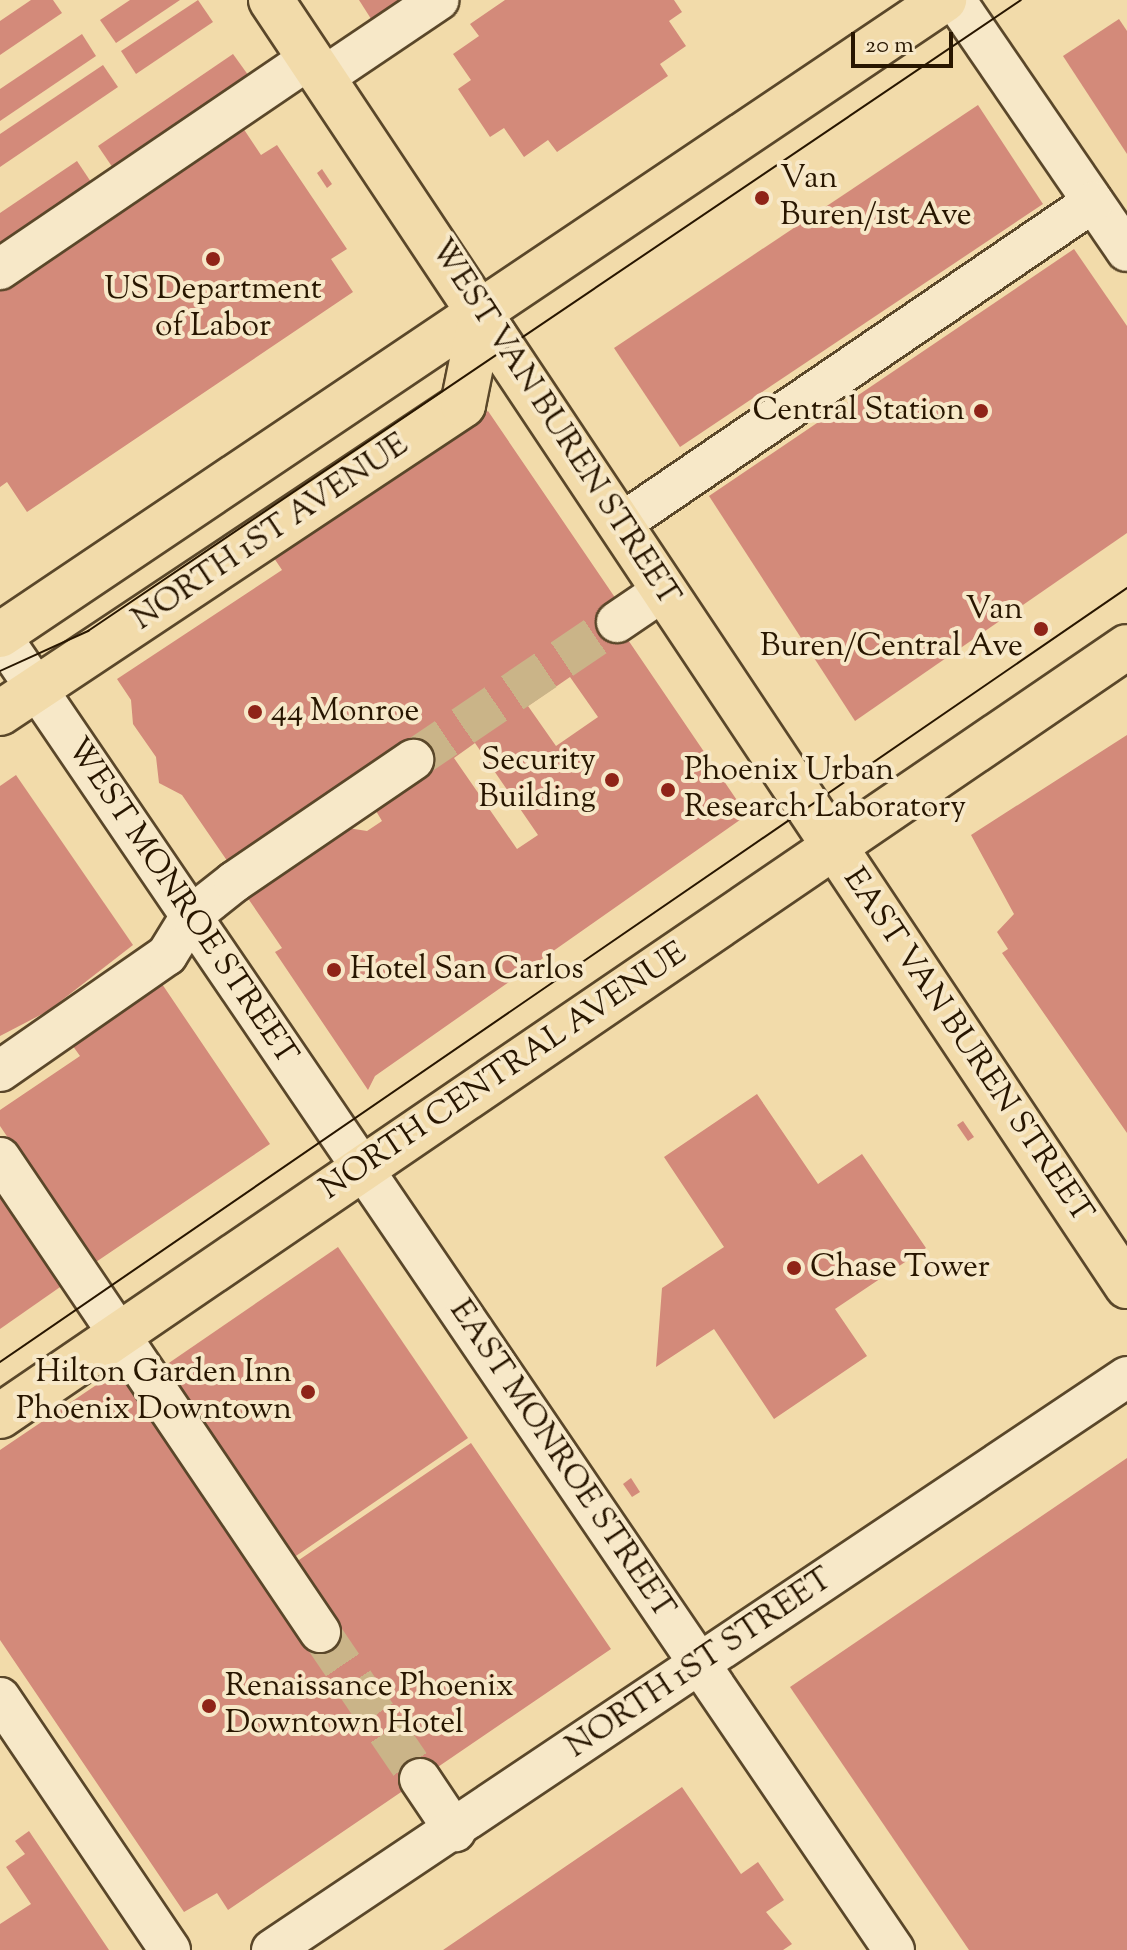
<!DOCTYPE html>
<html>
<head>
<meta charset="utf-8">
<style>
  body { margin:0 }
  #map { position:relative; width:1127px; height:1950px; overflow:hidden; background:#f2dbaa; font-family:"Sorts Mill Goudy",serif }
  div>[style] { position:absolute }
  [style*='--x'] { left:calc(var(--x)*1px); top:calc(var(--y)*1px); width:calc(var(--w)*1px); rotate:calc(var(--a)*1deg) }
  .building>* { inset:0; background:#d38a7a }
  .minor-tunnel>* { height:40px; margin-top:-20px; transform-origin:0; background:repeating-linear-gradient(90deg,#cab488 0 40px,transparent 0 60px) }
  .roads { filter:drop-shadow(2px 0 #5a472a) drop-shadow(-2px 0 #5a472a) drop-shadow(0 2px #5a472a) drop-shadow(0 -2px #5a472a) }
  .minor>* { height:40px; margin:-20px; padding:0 20px; transform-origin:20px; border-radius:20px; background:#f7e8c8 }
  .major>* { height:44px; margin:-22px; padding:0 22px; transform-origin:22px; border-radius:22px; background:#f2dbaa }
  .tram>* { height:2px; margin:-1px; padding:0 1px; transform-origin:1px; border-radius:1px; background:#281600 }
  .dots>* { width:22px; height:22px; translate:-50% -50%; box-sizing:border-box; border:4px solid #f7e8c8; border-radius:50% }
  span { translate:-50% -50%; white-space:nowrap; text-align:center; line-height:1.15; -webkit-text-stroke:8px #f7e8c8; paint-order:stroke }
  .poi-label { font-size:32px; color:#281600 }
  .left { translate:0 -50%; text-align:left }
  .right { translate:-100% -50%; text-align:right }
  .street-label { font-size:32px; color:#281600 }
  .scale { position:absolute; left:851px; top:32px; width:102px; height:36px; box-sizing:border-box; border:4px solid #281600; border-top:0; padding-left:10px; font-size:24px; line-height:28px; white-space:nowrap; color:#281600; -webkit-text-stroke:6px #f7e8c8; paint-order:stroke }
</style>
</head>
<body>
<div id="map">
  <div class="building">
    <i style="clip-path:polygon(31px 0,53px 0,62px 13px,0 55px,0 21px)"></i>
    <i style="clip-path:polygon(130px 0,180px 0,116px 43px,100px 20px)"></i>
    <i style="clip-path:polygon(198px 0,213px 22px,136px 74px,121px 51px)"></i>
    <i style="clip-path:polygon(359px 0,406px 0,373px 22px)"></i>
    <i style="clip-path:polygon(505px 0,674px 0,682px 12px,669px 21px,686px 46px,660px 64px,668px 76px,557px 152px,548px 140px,524px 157px,504px 128px,490px 137px,458px 89px,471px 80px,453px 54px,479px 36px,470px 24px)"></i>
    <i style="clip-path:polygon(1119px 19px,1127px 31px,1127px 154px,1063px 56px)"></i>
    <i style="clip-path:polygon(82px 34px,96px 56px,0 121px,0 89px)"></i>
    <i style="clip-path:polygon(233px 54px,251px 79px,115px 171px,98px 146px)"></i>
    <i style="clip-path:polygon(103px 65px,118px 87px,0 167px,0 134px)"></i>
    <i style="clip-path:polygon(978px 105px,1043px 204px,680px 447px,614px 348px)"></i>
    <i style="clip-path:polygon(239px 122px,261px 155px,277px 145px,347px 249px,331px 259px,353px 292px,27px 512px,7px 482px,0 487px,0 283px)"></i>
    <i style="clip-path:polygon(77px 161px,95px 188px,0 251px,0 213px)"></i>
    <i style="clip-path:polygon(322px 169px,332px 184px,327px 188px,317px 173px)"></i>
    <i style="clip-path:polygon(1074px 249px,1127px 326px,1127px 533px,855px 721px,709px 496px)"></i>
    <i style="clip-path:polygon(evenodd,488px 411px,616px 599px,605px 606px,747px 815px,375px 1076px,368px 1090px,275px 952px,282px 948px,247px 897px,348px 828px,367px 831px,382px 821px,376px 811px,425px 778px,413px 760px,230px 865px,182px 795px,159px 783px,156px 757px,133px 724px,131px 700px,117px 679px,282px 570px,274px 558px,488px 411px,570px 677px,598px 717px,556px 746px,528px 706px,570px 677px,488px 411px,475px 743px,538px 835px,517px 849px,454px 758px,475px 743px)"></i>
    <i style="clip-path:polygon(1127px 735px,1127px 1133px,1002px 953px,1008px 949px,997px 932px,1014px 914px,971px 835px)"></i>
    <i style="clip-path:polygon(16px 775px,133px 945px,48px 1011px,0 1036px,0 786px)"></i>
    <i style="clip-path:polygon(160px 981px,270px 1144px,93px 1264px,0 1126px,0 1110px,80px 1056px,70px 1042px)"></i>
    <i style="clip-path:polygon(757px 1094px,818px 1184px,862px 1154px,926px 1248px,835px 1309px,867px 1356px,774px 1419px,714px 1329px,656px 1367px,662px 1288px,724px 1247px,664px 1157px)"></i>
    <i style="clip-path:polygon(963px 1121px,974px 1137px,968px 1141px,957px 1125px)"></i>
    <i style="clip-path:polygon(0 1193px,63px 1285px,0 1329px)"></i>
    <i style="clip-path:polygon(338px 1247px,468px 1438px,293px 1558px,163px 1367px)"></i>
    <i style="clip-path:polygon(120px 1369px,296px 1562px,471px 1443px,611px 1649px,228px 1910px,217px 1893px,184px 1912px,0 1640px,0 1450px)"></i>
    <i style="clip-path:polygon(1127px 1458px,1127px 1950px,969px 1950px,790px 1687px)"></i>
    <i style="clip-path:polygon(631px 1478px,640px 1492px,632px 1497px,623px 1484px)"></i>
    <i style="clip-path:polygon(682px 1787px,741px 1874px,758px 1862px,784px 1900px,766px 1912px,792px 1944px,783px 1950px,443px 1950px)"></i>
    <i style="clip-path:polygon(29px 1831px,109px 1950px,0 1950px,0 1924px,31px 1904px,6px 1867px,25px 1854px,15px 1841px)"></i>
  </div>
  <div class="minor-tunnel">
    <i style="--x:413;--y:760;--w:246;--a:-34.1"></i>
    <i style="--x:320;--y:1632;--w:178;--a:55.8"></i>
  </div>
  <div class="roads">
    <div class="minor">
      <i style="--x:955;--y:0;--w:304;--a:55.6"></i>
      <i style="--x:324;--y:77;--w:138;--a:-34"></i>
      <i style="--x:0;--y:269;--w:375;--a:-34.2"></i>
      <i style="--x:622;--y:523;--w:570;--a:-34.28"></i>
      <i style="--x:617;--y:622;--w:57;--a:-34.2"></i>
      <i style="--x:0;--y:635;--w:1590;--a:55.79"></i>
      <i style="--x:0;--y:1071;--w:203;--a:-34.8"></i>
      <i style="--x:167;--y:955;--w:46;--a:-58.4"></i>
      <i style="--x:191;--y:916;--w:55;--a:-38.3"></i>
      <i style="--x:234;--y:882;--w:217;--a:-34.3"></i>
      <i style="--x:0;--y:1158;--w:572;--a:55.98"></i>
      <i style="--x:0;--y:1698;--w:304;--a:56"></i>
      <i style="--x:420;--y:1779;--w:63;--a:56.1"></i>
      <i style="--x:272;--y:1950;--w:1029;--a:-33.83"></i>
    </div>
    <div class="major">
      <i style="--x:271;--y:0;--w:1545;--a:56.35"></i>
      <i style="--x:0;--y:635;--w:1138;--a:-33.93"></i>
      <i style="--x:0;--y:713;--w:556;--a:-33.63"></i>
      <i style="--x:463;--y:405;--w:95;--a:-78.5"></i>
      <i style="--x:0;--y:1416;--w:1364;--a:-34.31"></i>
    </div>
  </div>
  <div class="tram">
    <i style="--x:0;--y:671;--w:97;--a:-24.4"></i>
    <i style="--x:88;--y:631;--w:1126;--a:-34.07"></i>
    <i style="--x:0;--y:1362;--w:1367;--a:-34.48"></i>
  </div>
  <div class="dots">
    <i style="left:762px;top:198px;background:#8f2418"></i>
    <i style="left:213px;top:259px;background:#8f2418"></i>
    <i style="left:981px;top:411px;background:#8f2418"></i>
    <i style="left:1041px;top:629px;background:#8f2418"></i>
    <i style="left:255px;top:712px;background:#8f2418"></i>
    <i style="left:612px;top:780px;background:#8f2418"></i>
    <i style="left:668px;top:790px;background:#8f2418"></i>
    <i style="left:334px;top:970px;background:#8f2418"></i>
    <i style="left:794px;top:1268px;background:#8f2418"></i>
    <i style="left:308px;top:1392px;background:#8f2418"></i>
    <i style="left:209px;top:1706px;background:#8f2418"></i>
  </div>
  <div class="poi-label">
    <span class="left" style="left:780px;top:198px">Van<br>Buren/1st Ave</span>
    <span style="left:213px;top:309px">US Department<br>of Labor</span>
    <span class="right" style="left:965px;top:411px">Central Station</span>
    <span class="right" style="left:1023px;top:629px">Van<br>Buren/Central Ave</span>
    <span class="left" style="left:271px;top:712px">44 Monroe</span>
    <span class="right" style="left:596px;top:780px">Security<br>Building</span>
    <span class="left" style="left:684px;top:790px">Phoenix Urban<br>Research Laboratory</span>
    <span class="left" style="left:350px;top:970px">Hotel San Carlos</span>
    <span class="left" style="left:810px;top:1268px">Chase Tower</span>
    <span class="right" style="left:292px;top:1392px">Hilton Garden Inn<br>Phoenix Downtown</span>
    <span class="left" style="left:225px;top:1706px">Renaissance Phoenix<br>Downtown Hotel</span>
  </div>
  <div class="street-label">
    <span style="left:554px;top:423px;rotate:57deg">WEST VAN BUREN STREET</span>
    <span style="left:271px;top:533px;rotate:-34deg">NORTH 1ST AVENUE</span>
    <span style="left:181px;top:902px;rotate:56deg">WEST MONROE STREET</span>
    <span style="left:967px;top:1046px;rotate:56deg">EAST VAN BUREN STREET</span>
    <span style="left:504px;top:1072px;rotate:-34deg">NORTH CENTRAL AVENUE</span>
    <span style="left:561px;top:1460px;rotate:56deg">EAST MONROE STREET</span>
    <span style="left:700px;top:1664px;rotate:-34deg">NORTH 1ST STREET</span>
  </div>
  <div class="scale">20 m</div>
</div>
</body>
</html>
